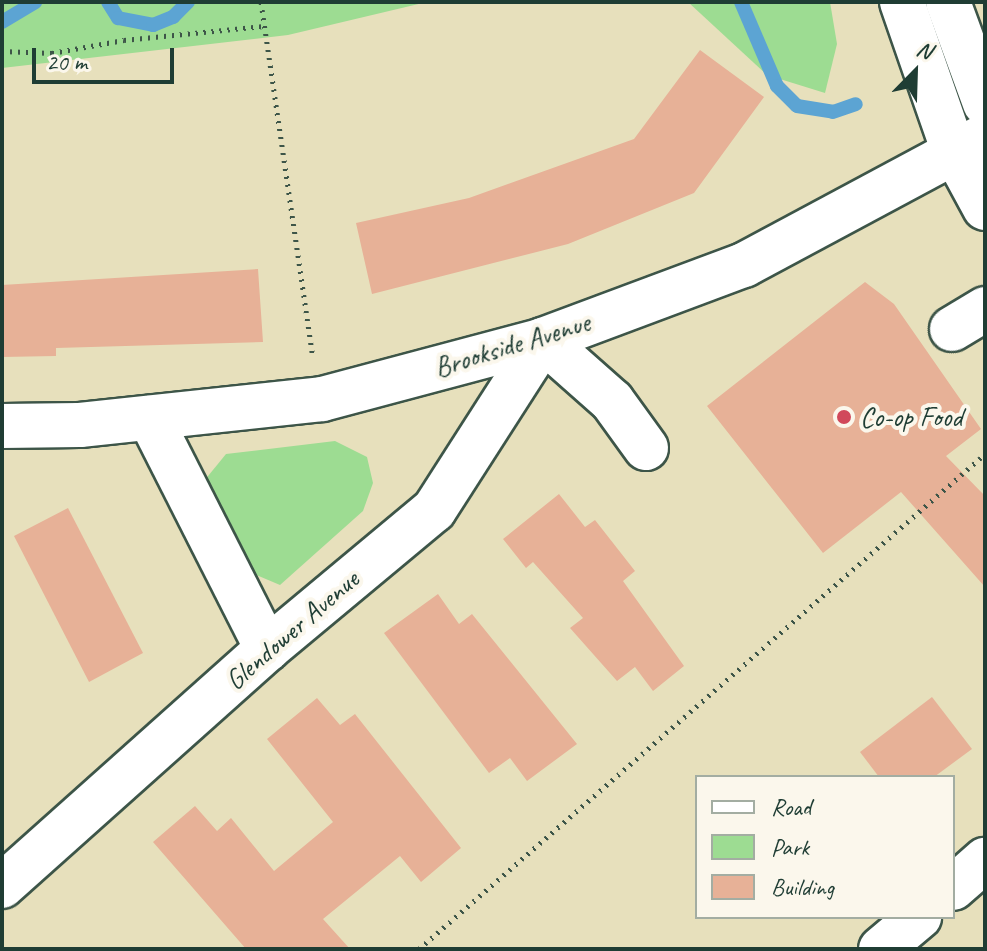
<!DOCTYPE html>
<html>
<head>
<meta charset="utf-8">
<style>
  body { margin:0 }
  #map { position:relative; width:987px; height:951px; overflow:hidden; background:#e7e0bc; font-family:Caveat,sans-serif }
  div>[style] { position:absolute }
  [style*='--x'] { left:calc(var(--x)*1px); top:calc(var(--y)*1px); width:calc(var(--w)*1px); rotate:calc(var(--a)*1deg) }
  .green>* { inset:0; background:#9ddc92 }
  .stream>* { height:14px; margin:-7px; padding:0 7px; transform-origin:7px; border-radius:7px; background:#5ca4d3 }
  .building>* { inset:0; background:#e7b197 }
  .path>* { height:5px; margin-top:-2.5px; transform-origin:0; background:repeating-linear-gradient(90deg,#3d5548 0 2px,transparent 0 8px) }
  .roads { filter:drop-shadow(2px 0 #3d5548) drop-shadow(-2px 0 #3d5548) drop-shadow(0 2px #3d5548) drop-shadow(0 -2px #3d5548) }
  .minor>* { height:44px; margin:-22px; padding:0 22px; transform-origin:22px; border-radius:22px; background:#fff }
  .major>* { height:44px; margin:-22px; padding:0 22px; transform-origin:22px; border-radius:22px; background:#fff }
  .dots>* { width:22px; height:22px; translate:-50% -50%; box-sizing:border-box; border:4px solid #fbf7ec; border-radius:50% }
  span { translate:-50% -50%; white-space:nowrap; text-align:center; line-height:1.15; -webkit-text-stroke:8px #fbf7ec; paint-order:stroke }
  .street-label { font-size:28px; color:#1f3d34 }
  .poi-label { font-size:28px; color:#1f3d34 }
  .left { translate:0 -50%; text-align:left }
  .frame { position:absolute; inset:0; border:4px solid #1f3d34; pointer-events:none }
  .legend { position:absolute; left:695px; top:775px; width:260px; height:144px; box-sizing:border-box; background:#fbf7ec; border:2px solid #a3ada2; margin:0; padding:10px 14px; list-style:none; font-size:24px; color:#1f3d34 }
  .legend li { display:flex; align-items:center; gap:16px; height:40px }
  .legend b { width:40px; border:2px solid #a3ada2 }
  .north { position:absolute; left:875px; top:32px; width:80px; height:80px; -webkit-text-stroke:6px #fbf7ec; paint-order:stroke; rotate:23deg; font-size:22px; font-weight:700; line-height:32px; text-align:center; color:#1f3d34 }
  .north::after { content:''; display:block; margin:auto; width:28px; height:36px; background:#1f3d34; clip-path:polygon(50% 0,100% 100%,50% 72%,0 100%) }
  .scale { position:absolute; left:32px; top:48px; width:142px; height:36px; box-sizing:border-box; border:4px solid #1f3d34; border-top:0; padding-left:10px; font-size:24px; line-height:28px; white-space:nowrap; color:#1f3d34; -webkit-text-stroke:6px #fbf7ec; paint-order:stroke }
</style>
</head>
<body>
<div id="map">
  <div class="green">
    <i style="clip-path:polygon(2px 2px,427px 2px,288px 35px,2px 68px)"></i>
    <i style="clip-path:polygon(688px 2px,830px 2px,837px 44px,825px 93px,767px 75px)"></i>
    <i style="clip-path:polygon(335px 441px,367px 457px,373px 483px,363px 511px,280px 585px,247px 571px,204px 481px,226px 454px)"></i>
  </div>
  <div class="stream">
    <i style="--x:108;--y:2;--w:19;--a:58"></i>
    <i style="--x:118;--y:18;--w:36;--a:11"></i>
    <i style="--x:153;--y:25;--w:22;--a:-22"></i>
    <i style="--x:173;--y:17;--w:21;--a:-45"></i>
    <i style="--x:741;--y:2;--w:91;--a:66.8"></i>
    <i style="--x:777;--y:86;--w:28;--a:45"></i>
    <i style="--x:797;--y:106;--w:36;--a:9"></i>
    <i style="--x:833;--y:112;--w:24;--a:-19"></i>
    <i style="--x:2;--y:22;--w:39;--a:-31"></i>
  </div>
  <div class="building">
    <i style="clip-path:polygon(700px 50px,764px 97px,694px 193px,568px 244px,372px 294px,356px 223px,469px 198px,634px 139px)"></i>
    <i style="clip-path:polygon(258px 269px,263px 342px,56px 348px,56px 356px,2px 357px,2px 285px)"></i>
    <i style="clip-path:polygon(865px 282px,894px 304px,981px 429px,946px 456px,985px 496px,985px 587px,901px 492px,823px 553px,707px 406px)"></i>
    <i style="clip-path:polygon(559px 494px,585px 527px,595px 520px,635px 571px,623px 581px,684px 666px,653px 691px,635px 667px,617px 681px,570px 628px,583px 618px,533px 562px,526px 568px,503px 539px)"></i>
    <i style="clip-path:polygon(68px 508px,143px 653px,89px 682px,14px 536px)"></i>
    <i style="clip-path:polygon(438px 594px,459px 624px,472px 614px,577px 744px,527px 781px,510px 758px,489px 773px,384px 633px)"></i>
    <i style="clip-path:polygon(932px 697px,972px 749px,934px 777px,879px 777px,860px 752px)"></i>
    <i style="clip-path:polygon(317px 698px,340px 725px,355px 714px,461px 848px,421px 882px,400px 856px,323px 919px,350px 949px,246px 949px,153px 842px,195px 806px,217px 831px,231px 818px,274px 871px,333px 822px,267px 739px)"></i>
  </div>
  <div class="path">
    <i style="--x:261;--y:2;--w:355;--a:81.7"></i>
    <i style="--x:2;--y:51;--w:50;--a:2.3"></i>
    <i style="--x:52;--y:53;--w:73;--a:-10.2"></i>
    <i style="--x:124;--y:40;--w:141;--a:-5.7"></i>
    <i style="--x:419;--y:949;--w:752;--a:-41.17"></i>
  </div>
  <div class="roads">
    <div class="minor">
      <i style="--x:952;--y:329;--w:39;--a:-31"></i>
      <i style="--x:543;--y:340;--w:92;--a:41.5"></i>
      <i style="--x:612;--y:401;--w:58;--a:54.1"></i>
      <i style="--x:150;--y:418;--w:259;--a:63.1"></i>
      <i style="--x:2;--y:426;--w:78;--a:-0.7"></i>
      <i style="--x:80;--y:425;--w:243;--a:-6.1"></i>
      <i style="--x:322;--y:399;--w:229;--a:-14.9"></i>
      <i style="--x:543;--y:340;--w:215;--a:-20.5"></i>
      <i style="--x:744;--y:265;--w:273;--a:-28.2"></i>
      <i style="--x:2;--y:886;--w:356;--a:-41.8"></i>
      <i style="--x:267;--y:649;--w:217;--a:-39.8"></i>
      <i style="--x:434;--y:510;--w:202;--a:-57.3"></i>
      <i style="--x:953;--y:888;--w:43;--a:-41.2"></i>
      <i style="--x:881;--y:949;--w:50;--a:-40.1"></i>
    </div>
    <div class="major">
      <i style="--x:902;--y:2;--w:156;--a:70.9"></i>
      <i style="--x:953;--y:149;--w:67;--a:61.5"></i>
      <i style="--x:948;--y:2;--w:108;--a:69.9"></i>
    </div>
  </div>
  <div class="dots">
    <i style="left:844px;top:417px;background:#d1495b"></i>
  </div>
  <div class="street-label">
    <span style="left:512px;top:345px;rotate:-17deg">Brookside Avenue</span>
    <span style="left:292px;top:630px;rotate:-41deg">Glendower Avenue</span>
  </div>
  <div class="poi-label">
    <span class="left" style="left:860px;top:417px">Co-op Food</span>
  </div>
  <div class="frame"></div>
  <ul class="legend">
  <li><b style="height:10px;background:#fff"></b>Road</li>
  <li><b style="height:22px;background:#9ddc92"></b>Park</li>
  <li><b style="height:22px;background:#e7b197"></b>Building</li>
  </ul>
  <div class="north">N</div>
  <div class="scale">20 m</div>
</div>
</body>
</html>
